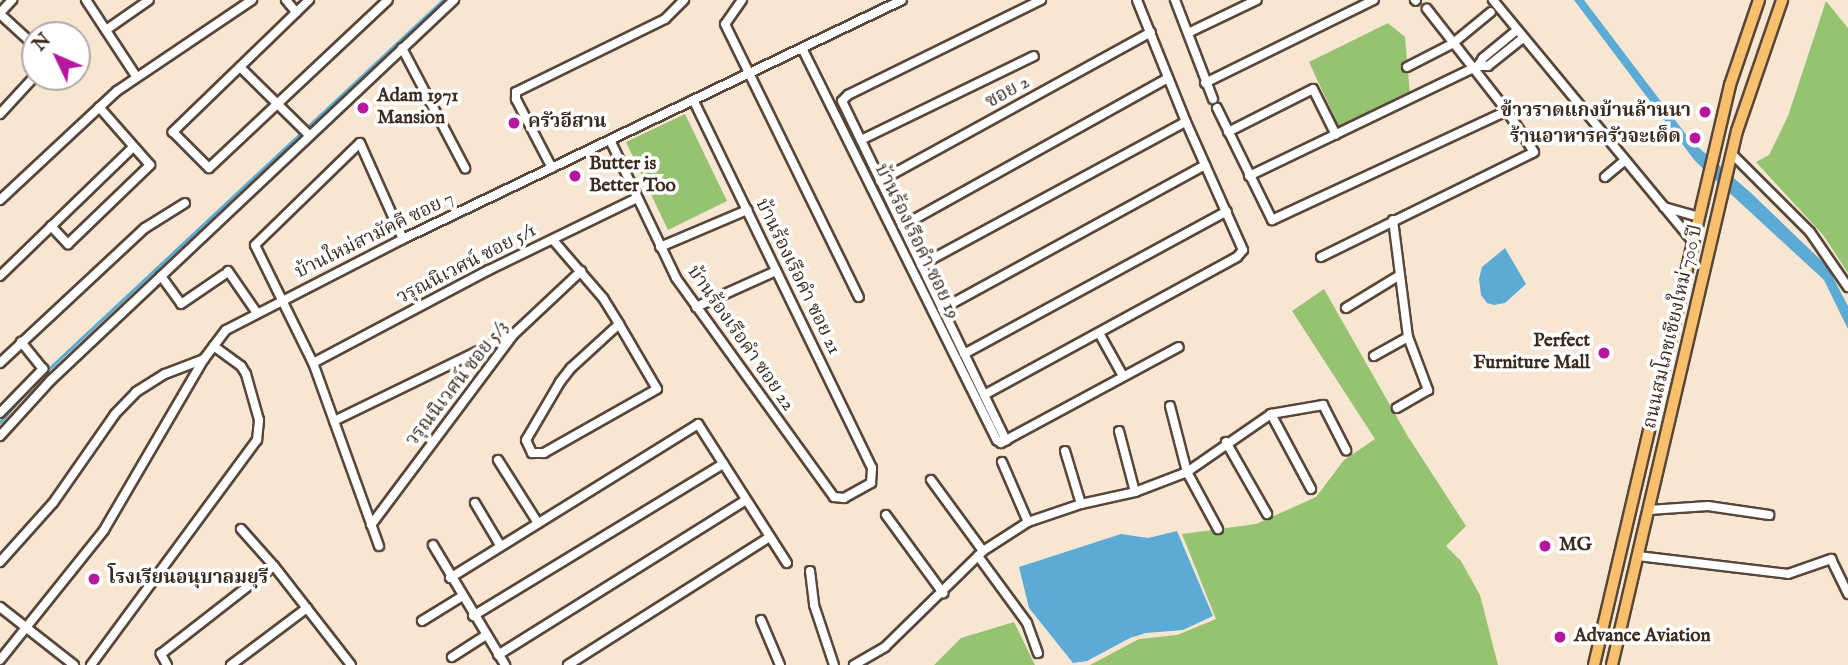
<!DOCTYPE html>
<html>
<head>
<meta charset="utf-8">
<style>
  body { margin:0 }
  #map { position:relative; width:1848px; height:665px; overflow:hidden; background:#f7e7d2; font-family:"IM FELL English","Noto Serif Thai",serif }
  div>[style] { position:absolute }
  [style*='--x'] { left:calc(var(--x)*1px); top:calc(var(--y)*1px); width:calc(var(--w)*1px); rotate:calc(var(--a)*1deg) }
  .green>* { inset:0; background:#96c371 }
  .water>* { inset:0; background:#5babd5 }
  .stream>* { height:2.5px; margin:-1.25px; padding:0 1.25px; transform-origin:1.25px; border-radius:1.25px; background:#5babd5 }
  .roads { filter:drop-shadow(2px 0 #574639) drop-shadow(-2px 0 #574639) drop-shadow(0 2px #574639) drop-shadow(0 -2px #574639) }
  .minor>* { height:8px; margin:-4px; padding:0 4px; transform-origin:4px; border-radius:4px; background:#fff }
  .major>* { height:10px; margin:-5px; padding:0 5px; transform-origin:5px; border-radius:5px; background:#f8bf6c }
  .dots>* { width:19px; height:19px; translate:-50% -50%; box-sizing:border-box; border:4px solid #fff; border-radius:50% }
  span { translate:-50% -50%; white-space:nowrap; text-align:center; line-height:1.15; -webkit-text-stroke:7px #fff; paint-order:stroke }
  .street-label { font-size:19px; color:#3b2a1e }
  .poi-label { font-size:19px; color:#3b2a1e; font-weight:700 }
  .left { translate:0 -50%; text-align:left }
  .right { translate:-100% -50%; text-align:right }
  .north { position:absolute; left:21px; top:21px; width:70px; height:70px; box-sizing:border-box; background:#fff; border:2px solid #b1aaa5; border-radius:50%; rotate:314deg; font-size:19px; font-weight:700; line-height:28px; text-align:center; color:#3b2a1e }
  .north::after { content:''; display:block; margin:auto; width:24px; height:32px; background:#b5179e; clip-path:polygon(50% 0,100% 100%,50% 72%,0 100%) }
</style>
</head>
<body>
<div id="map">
  <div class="green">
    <i style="clip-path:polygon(1826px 1px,1848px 28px,1848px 273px,1823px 235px,1756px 162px,1769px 155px,1788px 116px)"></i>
    <i style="clip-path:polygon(1388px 23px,1405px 37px,1410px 94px,1339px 127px,1309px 62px)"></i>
    <i style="clip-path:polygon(685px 114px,727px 201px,668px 230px,626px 142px)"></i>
    <i style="clip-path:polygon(1324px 289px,1407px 435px,1466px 526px,1446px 546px,1461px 561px,1480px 595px,1498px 665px,1090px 665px,1139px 639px,1177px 635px,1216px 619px,1182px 534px,1256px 524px,1316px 497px,1344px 460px,1375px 439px,1292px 311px)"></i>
    <i style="clip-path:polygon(1014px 622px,1035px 665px,934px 665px,961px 638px)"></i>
  </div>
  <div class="water">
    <i style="clip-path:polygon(1574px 0,1584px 0,1691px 141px,1750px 192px,1827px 266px,1848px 306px,1848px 329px,1824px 280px,1695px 161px)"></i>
    <i style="clip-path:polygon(1505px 248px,1526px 284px,1505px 303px,1494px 305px,1487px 303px,1481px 295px,1479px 279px,1482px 267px)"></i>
    <i style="clip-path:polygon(1177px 531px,1213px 616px,1183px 630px,1146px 633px,1130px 638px,1087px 661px,1073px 663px,1029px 608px,1019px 567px,1121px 534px,1148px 538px)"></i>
  </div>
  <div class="stream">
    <i style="--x:37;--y:380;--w:556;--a:-43.11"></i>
    <i style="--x:0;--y:422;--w:45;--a:-48.6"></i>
  </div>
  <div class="roads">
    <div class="minor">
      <i style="--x:86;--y:0;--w:91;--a:56.7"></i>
      <i style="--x:286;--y:0;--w:16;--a:50"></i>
      <i style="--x:309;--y:0;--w:190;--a:135.9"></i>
      <i style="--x:173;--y:132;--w:51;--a:45"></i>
      <i style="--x:209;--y:168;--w:245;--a:-43.2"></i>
      <i style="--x:742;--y:0;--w:29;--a:125"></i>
      <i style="--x:725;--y:24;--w:304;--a:63.9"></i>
      <i style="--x:1041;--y:0;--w:215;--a:153.8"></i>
      <i style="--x:848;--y:95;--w:8;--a:135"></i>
      <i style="--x:842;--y:101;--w:377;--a:64.2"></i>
      <i style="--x:1006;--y:440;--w:196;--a:-28.3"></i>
      <i style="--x:1175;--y:0;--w:106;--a:69"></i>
      <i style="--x:1415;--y:0;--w:1;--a:45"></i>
      <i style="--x:1493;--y:0;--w:314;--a:50.4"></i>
      <i style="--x:0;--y:13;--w:18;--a:-47"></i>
      <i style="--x:0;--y:14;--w:47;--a:42.4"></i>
      <i style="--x:106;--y:30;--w:52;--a:-34.9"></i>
      <i style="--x:1188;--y:33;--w:76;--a:-25.6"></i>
      <i style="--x:402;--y:48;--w:136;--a:62.3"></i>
      <i style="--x:802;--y:48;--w:438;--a:63.6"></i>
      <i style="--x:997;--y:440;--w:5;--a:37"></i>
      <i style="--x:1001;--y:443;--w:7;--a:-27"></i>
      <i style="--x:1478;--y:66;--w:9;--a:-58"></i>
      <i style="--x:1483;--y:58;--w:44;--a:-39.5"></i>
      <i style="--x:240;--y:67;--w:97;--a:44.6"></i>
      <i style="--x:1407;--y:67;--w:51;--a:-27.1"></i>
      <i style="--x:1452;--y:44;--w:50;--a:-39.4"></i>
      <i style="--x:1205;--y:83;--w:188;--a:-26.2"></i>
      <i style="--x:1217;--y:108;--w:125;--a:63.8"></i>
      <i style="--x:1272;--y:220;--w:259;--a:-24.9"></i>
      <i style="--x:0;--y:114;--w:52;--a:-47.4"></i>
      <i style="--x:1228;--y:132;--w:95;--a:-26.8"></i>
      <i style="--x:1313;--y:89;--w:51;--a:63.4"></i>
      <i style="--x:610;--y:140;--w:153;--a:64.4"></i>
      <i style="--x:676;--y:278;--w:270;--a:54.2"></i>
      <i style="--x:834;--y:497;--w:10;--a:6"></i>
      <i style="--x:844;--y:498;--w:31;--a:-29"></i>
      <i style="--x:871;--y:483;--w:15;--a:-86"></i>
      <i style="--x:872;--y:468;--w:409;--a:-115.9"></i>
      <i style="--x:861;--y:140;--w:192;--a:-25.9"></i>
      <i style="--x:1732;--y:154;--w:110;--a:45"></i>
      <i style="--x:1810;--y:232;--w:67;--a:55.4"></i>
      <i style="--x:552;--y:168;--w:78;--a:-117.6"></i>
      <i style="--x:516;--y:99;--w:7;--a:-90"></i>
      <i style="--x:516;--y:92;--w:166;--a:-26.1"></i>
      <i style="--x:665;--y:19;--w:27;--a:-45"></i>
      <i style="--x:1249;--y:176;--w:254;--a:-25.7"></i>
      <i style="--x:1478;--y:66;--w:10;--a:0"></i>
      <i style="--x:1488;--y:66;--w:45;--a:-38.7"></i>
      <i style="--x:1605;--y:177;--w:25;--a:-40"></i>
      <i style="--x:880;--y:181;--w:309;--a:-28.8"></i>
      <i style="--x:0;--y:200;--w:160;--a:-43"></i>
      <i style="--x:117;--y:91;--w:163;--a:-34"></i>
      <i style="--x:1664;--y:207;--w:36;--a:16"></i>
      <i style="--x:1393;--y:220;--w:118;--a:82.7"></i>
      <i style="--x:1408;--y:337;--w:57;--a:69.3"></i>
      <i style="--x:1428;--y:390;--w:36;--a:150"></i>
      <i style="--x:51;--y:226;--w:25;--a:47"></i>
      <i style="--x:68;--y:244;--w:114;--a:-43.9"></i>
      <i style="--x:150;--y:165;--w:77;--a:-131.3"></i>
      <i style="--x:902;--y:226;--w:304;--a:-29.1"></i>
      <i style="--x:553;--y:240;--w:77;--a:49.2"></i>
      <i style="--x:603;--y:298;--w:31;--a:58"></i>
      <i style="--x:619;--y:324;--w:75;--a:59.7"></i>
      <i style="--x:657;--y:389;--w:130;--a:150.5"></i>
      <i style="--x:544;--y:453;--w:12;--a:180"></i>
      <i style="--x:532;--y:453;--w:14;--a:-115"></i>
      <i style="--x:526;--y:440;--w:67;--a:-59.6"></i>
      <i style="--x:560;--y:382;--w:18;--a:-52"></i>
      <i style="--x:571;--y:368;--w:65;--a:-42.5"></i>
      <i style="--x:660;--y:247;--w:95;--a:-23"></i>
      <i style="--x:1321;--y:257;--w:237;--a:-26.2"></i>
      <i style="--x:1534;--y:152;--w:49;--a:-123.4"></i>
      <i style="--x:1507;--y:111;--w:130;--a:-128.1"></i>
      <i style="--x:921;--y:265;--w:301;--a:-28.4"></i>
      <i style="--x:228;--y:271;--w:51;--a:55.4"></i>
      <i style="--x:0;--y:276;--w:185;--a:-44.1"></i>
      <i style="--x:161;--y:276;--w:34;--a:54"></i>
      <i style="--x:181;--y:304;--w:53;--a:-34.3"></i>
      <i style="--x:696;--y:307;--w:88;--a:-24.2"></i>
      <i style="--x:1346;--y:308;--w:63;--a:-31.4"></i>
      <i style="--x:942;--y:309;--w:300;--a:-28.7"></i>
      <i style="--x:1099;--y:333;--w:49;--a:60.8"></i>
      <i style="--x:964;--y:354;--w:299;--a:-28.5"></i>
      <i style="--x:1374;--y:356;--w:39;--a:-29"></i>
      <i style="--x:0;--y:363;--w:198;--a:-43"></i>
      <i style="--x:145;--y:228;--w:47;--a:-32"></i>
      <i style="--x:313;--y:363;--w:199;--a:-27.9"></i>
      <i style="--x:489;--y:270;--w:165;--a:-25.9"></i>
      <i style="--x:984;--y:395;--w:288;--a:-28.6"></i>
      <i style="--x:1237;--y:257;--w:9;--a:-49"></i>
      <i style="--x:1243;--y:250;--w:140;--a:-114"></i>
      <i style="--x:1186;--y:122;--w:131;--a:-111.9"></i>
      <i style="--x:1170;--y:406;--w:68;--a:75.6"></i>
      <i style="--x:1187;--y:472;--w:65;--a:61.5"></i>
      <i style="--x:0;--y:413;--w:62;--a:-45.7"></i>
      <i style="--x:43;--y:369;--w:35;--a:-129"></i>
      <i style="--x:1271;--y:414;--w:85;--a:61.9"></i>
      <i style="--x:334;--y:421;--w:197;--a:-25.9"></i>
      <i style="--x:1119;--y:431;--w:63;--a:75.3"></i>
      <i style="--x:0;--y:436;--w:76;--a:-47.7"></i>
      <i style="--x:51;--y:380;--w:554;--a:-43.32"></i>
      <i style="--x:1226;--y:442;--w:83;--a:60.3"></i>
      <i style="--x:1065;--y:451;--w:55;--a:73.2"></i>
      <i style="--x:498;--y:460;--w:75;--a:57.6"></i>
      <i style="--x:1002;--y:462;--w:65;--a:66.6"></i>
      <i style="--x:931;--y:480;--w:88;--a:53.8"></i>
      <i style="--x:475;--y:503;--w:49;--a:59.2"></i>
      <i style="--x:1649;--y:510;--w:59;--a:-3.9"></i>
      <i style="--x:1708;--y:506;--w:62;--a:8.4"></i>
      <i style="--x:886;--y:515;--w:97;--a:53.8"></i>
      <i style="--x:371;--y:525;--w:239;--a:-53.2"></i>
      <i style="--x:514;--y:334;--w:92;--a:-43.2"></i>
      <i style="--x:241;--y:529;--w:50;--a:48.3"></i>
      <i style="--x:274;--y:566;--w:125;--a:52.1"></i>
      <i style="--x:433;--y:545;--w:140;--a:59"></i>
      <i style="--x:379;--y:546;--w:195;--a:-109.8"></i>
      <i style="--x:313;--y:363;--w:131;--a:-116.2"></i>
      <i style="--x:255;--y:245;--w:146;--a:-44.2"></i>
      <i style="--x:360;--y:143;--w:105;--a:65.9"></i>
      <i style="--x:978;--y:556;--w:83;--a:53.8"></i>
      <i style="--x:1027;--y:623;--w:32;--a:70"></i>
      <i style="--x:1638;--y:556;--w:151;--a:6.8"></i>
      <i style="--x:1788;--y:574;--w:46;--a:-19.2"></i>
      <i style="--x:1831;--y:559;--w:39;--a:64"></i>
      <i style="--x:0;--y:562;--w:79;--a:-48.1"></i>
      <i style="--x:53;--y:503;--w:108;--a:-55.1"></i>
      <i style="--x:115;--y:414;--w:30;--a:-46"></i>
      <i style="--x:136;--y:392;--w:34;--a:-32"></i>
      <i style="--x:165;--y:374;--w:42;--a:-21"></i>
      <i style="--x:810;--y:571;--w:34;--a:83"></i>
      <i style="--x:814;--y:605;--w:63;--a:71.6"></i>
      <i style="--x:450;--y:578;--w:292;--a:-31.8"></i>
      <i style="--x:698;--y:424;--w:165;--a:57.4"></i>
      <i style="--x:0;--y:607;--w:94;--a:38.1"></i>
      <i style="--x:473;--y:616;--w:293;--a:-31.3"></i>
      <i style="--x:761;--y:620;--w:49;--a:67.1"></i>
      <i style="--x:422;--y:621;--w:46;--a:-31.6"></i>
      <i style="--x:498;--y:655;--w:292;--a:-32"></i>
      <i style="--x:452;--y:657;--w:40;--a:-32.9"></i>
      <i style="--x:0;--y:660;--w:166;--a:-51.3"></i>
      <i style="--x:104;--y:530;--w:198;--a:-59.7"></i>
      <i style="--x:204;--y:359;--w:36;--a:-53"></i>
      <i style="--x:226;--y:330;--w:199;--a:-27.2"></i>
      <i style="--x:403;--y:239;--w:553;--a:-25.59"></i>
      <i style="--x:91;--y:665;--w:280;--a:-53.6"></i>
      <i style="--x:257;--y:440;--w:20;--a:-84"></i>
      <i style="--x:259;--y:420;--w:48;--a:-105.8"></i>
      <i style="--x:246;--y:374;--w:9;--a:-122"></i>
      <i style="--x:241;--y:366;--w:34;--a:-144"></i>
      <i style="--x:167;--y:665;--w:13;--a:-119"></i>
      <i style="--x:161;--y:654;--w:143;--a:-37.9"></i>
      <i style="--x:231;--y:665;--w:95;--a:-36.9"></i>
      <i style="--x:568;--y:665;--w:239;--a:-32.4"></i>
      <i style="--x:854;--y:665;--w:36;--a:-30"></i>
      <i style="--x:885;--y:647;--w:137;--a:-44.4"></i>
      <i style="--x:983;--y:551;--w:54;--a:-32.8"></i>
      <i style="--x:1028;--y:522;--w:56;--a:-18.8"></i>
      <i style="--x:1081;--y:504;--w:55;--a:-12.5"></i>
      <i style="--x:1135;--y:492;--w:56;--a:-21"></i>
      <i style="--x:1187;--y:472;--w:102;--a:-34.6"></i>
      <i style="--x:1271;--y:414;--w:53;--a:-9.8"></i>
      <i style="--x:1323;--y:405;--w:51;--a:62.9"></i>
    </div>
    <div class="major">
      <i style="--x:1594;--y:665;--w:596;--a:-76.8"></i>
      <i style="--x:1730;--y:85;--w:90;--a:-71.2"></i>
      <i style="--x:1612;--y:665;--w:548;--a:-76.83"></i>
      <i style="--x:1737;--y:131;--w:139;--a:-71"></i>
    </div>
  </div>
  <div class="dots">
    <i style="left:363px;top:108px;background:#b5179e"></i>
    <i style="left:1705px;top:112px;background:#b5179e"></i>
    <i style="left:514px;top:123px;background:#b5179e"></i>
    <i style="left:1695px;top:138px;background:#b5179e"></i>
    <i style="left:575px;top:176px;background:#b5179e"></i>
    <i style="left:1604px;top:353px;background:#b5179e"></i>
    <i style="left:1545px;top:546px;background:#b5179e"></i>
    <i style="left:94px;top:579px;background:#b5179e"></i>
    <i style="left:1560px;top:637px;background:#b5179e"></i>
  </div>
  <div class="street-label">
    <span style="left:1008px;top:93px;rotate:-29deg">ซอย 2</span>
    <span style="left:375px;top:236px;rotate:-26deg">บ้านใหม่สามัคคี ซอย 7</span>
    <span style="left:916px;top:242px;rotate:64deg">บ้านร้องเรือคำ ซอย 19</span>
    <span style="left:467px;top:265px;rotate:-27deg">วรุณนิเวศน์ ซอย 5/1</span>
    <span style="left:797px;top:277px;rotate:64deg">บ้านร้องเรือคำ ซอย 21</span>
    <span style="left:1674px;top:327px;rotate:-77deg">ถนนสมโภชเชียงใหม่ 700 ปี</span>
    <span style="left:740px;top:339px;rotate:55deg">บ้านร้องเรือคำ ซอย 22</span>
    <span style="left:458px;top:384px;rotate:-52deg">วรุณนิเวศน์ ซอย 5/3</span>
  </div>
  <div class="poi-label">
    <span class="left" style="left:377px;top:108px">Adam 1971<br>Mansion</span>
    <span class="right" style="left:1691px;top:112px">ข้าวราดแกงบ้านล้านนา</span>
    <span class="left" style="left:528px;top:123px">ครัวอีสาน</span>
    <span class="right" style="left:1681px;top:138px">ร้านอาหารครัวจะเด็ด</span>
    <span class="left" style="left:589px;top:176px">Butter is<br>Better Too</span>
    <span class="right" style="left:1590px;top:353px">Perfect<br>Furniture Mall</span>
    <span class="left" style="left:1559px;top:546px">MG</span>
    <span class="left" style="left:108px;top:579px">โรงเรียนอนุบาลมยุรี</span>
    <span class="left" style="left:1574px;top:637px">Advance Aviation</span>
  </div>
  <div class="north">N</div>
</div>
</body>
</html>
